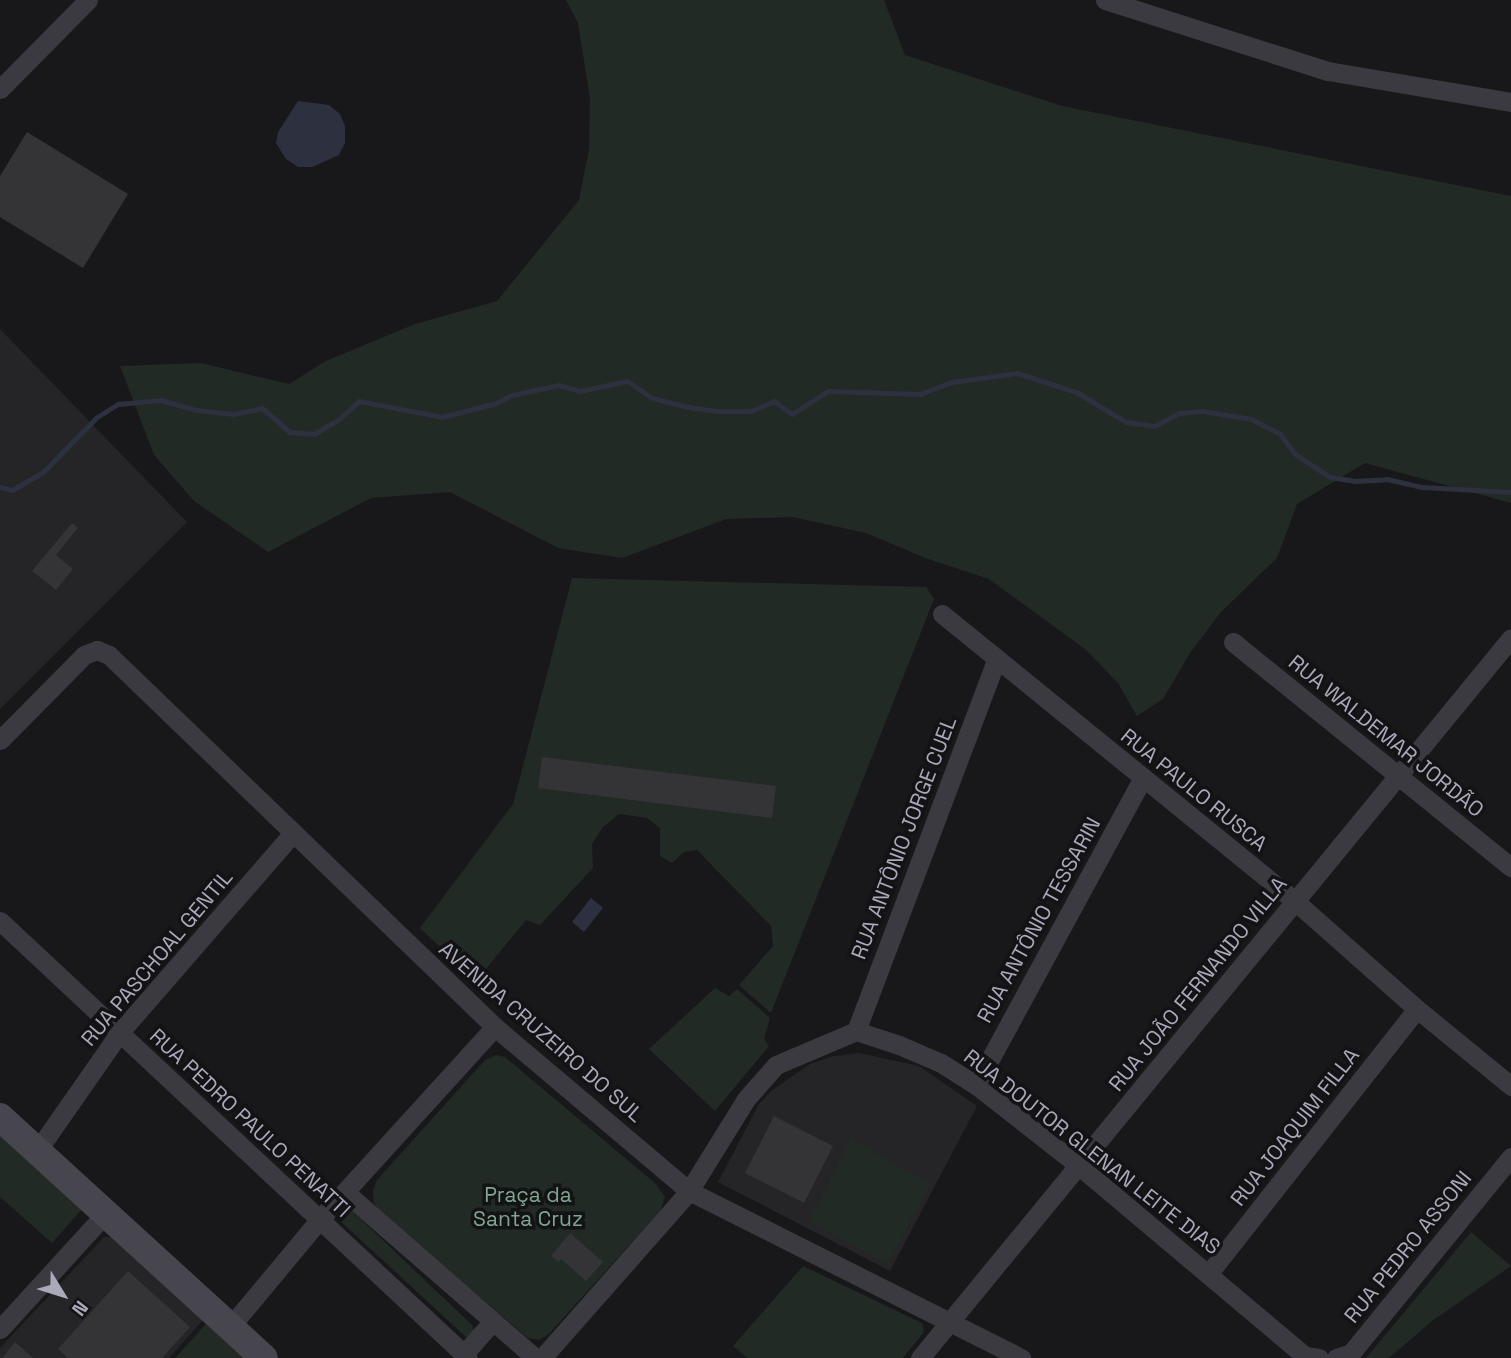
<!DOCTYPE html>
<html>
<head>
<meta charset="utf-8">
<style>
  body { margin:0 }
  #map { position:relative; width:1511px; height:1358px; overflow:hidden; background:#18181a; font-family:"Space Grotesk",sans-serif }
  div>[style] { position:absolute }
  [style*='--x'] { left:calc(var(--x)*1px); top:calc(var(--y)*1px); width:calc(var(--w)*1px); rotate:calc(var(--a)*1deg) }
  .built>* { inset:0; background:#252427 }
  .green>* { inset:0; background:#212a25 }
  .water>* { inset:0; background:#2d303f }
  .stream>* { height:5px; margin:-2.5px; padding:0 2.5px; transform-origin:2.5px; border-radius:2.5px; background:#2d303f }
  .building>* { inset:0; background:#343336 }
  .minor>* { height:19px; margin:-9.5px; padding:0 9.5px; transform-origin:9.5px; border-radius:9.5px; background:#3c3a41 }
  .secondary>* { height:28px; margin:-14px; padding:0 14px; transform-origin:14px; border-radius:14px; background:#47464f }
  span { translate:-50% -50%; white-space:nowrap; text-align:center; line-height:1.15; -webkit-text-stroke:7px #131315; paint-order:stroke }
  .street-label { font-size:21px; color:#aaa9ba }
  .park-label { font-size:21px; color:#7fa690 }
  .north { position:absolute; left:28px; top:1260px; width:70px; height:70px; -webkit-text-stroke:5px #131315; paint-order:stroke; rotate:128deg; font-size:19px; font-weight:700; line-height:28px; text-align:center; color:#aaa9ba }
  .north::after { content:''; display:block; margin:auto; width:24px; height:32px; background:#aaa9ba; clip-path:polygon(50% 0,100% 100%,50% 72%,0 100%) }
</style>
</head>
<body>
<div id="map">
  <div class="built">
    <i style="clip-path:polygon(0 329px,187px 522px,0 709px)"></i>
    <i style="clip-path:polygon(859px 1053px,919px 1066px,977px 1106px,890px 1271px,718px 1182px,759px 1104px,771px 1091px,810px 1064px,834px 1056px)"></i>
    <i style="clip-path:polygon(104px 1237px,115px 1237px,203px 1320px,169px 1358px,0 1358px,0 1348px)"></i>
  </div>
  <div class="green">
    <i style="clip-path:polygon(566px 0,884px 0,905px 55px,1062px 106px,1511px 196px,1511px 503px,1365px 463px,1297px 504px,1277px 558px,1221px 612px,1190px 653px,1163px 699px,1137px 716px,1118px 683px,1085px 649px,989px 579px,928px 559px,866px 533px,793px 517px,726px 519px,622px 558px,558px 548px,450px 492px,371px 498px,268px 552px,194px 501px,154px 455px,120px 366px,201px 363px,289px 384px,326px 361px,415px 324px,497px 301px,579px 200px,589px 149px,590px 99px,578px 23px)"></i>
    <i style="clip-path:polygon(572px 578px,926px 587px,934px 599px,771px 1013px,739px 985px,773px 946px,771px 926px,697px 850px,684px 852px,672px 863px,660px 856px,660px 828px,647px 818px,619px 814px,603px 827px,592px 844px,593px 868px,540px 925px,526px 920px,476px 981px,420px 928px,513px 804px)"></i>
    <i style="clip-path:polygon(715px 988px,729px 996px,737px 989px,770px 1018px,764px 1038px,769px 1046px,715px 1111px,649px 1049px)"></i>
    <i style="clip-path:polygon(496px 1055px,505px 1057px,656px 1184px,665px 1197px,660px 1211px,549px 1334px,539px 1340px,528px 1338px,380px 1212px,374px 1203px,373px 1191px,377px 1180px,485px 1060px)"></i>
    <i style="clip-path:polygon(0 1134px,83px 1208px,52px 1243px,0 1197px)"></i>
    <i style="clip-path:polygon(851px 1138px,930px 1184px,888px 1265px,809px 1221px)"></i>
    <i style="clip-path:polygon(349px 1208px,472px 1325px,474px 1330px,467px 1338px,338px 1219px)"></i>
    <i style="clip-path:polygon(1471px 1232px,1511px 1266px,1432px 1321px,1389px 1358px,1366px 1358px)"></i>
    <i style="clip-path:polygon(803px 1266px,922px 1323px,924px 1332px,903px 1358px,747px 1358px,733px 1346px)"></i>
    <i style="clip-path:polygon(206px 1324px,243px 1358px,175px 1358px)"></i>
  </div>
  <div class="water">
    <i style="clip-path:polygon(298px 101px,329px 105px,340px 114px,345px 126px,345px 143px,339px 155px,312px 167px,298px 167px,286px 159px,276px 143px,278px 132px)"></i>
    <i style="clip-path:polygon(591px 898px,603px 908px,584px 932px,572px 922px)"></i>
  </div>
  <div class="stream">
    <i style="--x:0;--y:487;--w:12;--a:14"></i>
    <i style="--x:12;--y:490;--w:36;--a:-30"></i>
    <i style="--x:43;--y:472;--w:77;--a:-45.5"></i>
    <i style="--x:97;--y:417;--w:25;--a:-32"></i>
    <i style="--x:118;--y:404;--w:43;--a:-5.3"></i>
    <i style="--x:161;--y:400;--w:36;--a:16"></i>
    <i style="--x:196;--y:410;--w:38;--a:6"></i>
    <i style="--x:234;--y:414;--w:29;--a:-12"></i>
    <i style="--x:262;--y:408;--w:37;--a:41"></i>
    <i style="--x:290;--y:432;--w:24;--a:5"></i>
    <i style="--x:314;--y:434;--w:29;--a:-31"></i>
    <i style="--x:339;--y:419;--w:27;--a:-42"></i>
    <i style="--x:359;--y:401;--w:85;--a:10.9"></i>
    <i style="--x:442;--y:417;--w:56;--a:-14.5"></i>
    <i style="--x:496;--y:403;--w:18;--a:-27"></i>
    <i style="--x:512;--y:395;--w:48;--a:-12"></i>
    <i style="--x:559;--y:385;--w:22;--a:16"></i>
    <i style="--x:580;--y:391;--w:48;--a:-12"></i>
    <i style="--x:627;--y:381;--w:30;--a:34"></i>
    <i style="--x:652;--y:398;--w:37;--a:14"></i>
    <i style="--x:688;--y:407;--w:28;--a:8"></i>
    <i style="--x:716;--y:411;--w:35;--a:0"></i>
    <i style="--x:751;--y:411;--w:25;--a:-23"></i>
    <i style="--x:774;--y:401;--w:22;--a:36"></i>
    <i style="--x:792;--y:414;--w:43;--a:-32.6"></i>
    <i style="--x:828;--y:391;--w:92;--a:1.9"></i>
    <i style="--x:920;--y:394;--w:34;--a:-21"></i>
    <i style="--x:952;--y:382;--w:66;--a:-7.9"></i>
    <i style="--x:1017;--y:373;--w:62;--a:17.9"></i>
    <i style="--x:1076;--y:392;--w:58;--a:31"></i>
    <i style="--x:1126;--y:422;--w:28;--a:8"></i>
    <i style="--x:1154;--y:426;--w:28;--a:-27"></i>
    <i style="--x:1179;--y:413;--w:24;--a:-5"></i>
    <i style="--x:1203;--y:411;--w:49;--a:9.5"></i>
    <i style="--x:1251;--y:419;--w:33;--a:27"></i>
    <i style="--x:1280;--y:434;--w:25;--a:53"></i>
    <i style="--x:1295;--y:454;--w:42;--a:33.3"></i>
    <i style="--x:1330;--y:477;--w:24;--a:9"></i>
    <i style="--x:1354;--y:481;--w:33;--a:-3"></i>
    <i style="--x:1387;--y:479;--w:37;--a:13"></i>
    <i style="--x:1423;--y:487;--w:88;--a:3.3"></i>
  </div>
  <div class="building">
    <i style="clip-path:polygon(27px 132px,128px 194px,83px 268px,0 217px,0 176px)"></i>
    <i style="clip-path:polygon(72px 523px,78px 528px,56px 555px,73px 569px,56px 590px,32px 571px)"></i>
    <i style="clip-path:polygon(542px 757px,776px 786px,772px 818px,538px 788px)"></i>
    <i style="clip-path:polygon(774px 1116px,833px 1146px,804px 1203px,745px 1173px)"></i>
    <i style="clip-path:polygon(570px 1233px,603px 1262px,586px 1281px,561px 1259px,558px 1262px,551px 1256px)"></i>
    <i style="clip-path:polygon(128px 1271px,190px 1327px,162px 1358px,68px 1358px,58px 1349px)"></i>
    <i style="clip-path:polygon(15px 1342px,33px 1358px,2px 1358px)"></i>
  </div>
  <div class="minor">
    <i style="--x:1105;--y:0;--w:234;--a:17.7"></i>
    <i style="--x:1328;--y:71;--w:186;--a:9.6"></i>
    <i style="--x:0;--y:89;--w:125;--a:-45.3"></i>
    <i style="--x:942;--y:614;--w:456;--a:39.1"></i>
    <i style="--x:1296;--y:902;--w:162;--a:41.5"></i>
    <i style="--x:1417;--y:1009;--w:122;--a:39.3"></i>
    <i style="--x:1233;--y:642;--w:358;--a:39"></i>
    <i style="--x:0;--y:740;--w:120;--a:-45.3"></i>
    <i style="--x:84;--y:655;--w:14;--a:-21"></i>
    <i style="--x:97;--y:650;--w:13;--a:23"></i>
    <i style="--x:109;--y:655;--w:536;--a:43.94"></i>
    <i style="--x:495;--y:1027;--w:254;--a:40.2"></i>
    <i style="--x:689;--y:1191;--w:372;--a:26.7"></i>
    <i style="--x:0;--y:921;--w:640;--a:43.04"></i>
    <i style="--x:856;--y:1031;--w:397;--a:-69.3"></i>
    <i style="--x:976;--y:1085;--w:350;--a:-61.5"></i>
    <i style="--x:37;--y:1151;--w:145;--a:-55.1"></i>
    <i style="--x:120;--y:1032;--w:264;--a:-49"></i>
    <i style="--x:345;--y:1192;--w:252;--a:41.1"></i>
    <i style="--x:1209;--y:1273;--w:336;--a:-51.8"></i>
    <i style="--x:230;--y:1327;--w:141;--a:-50.2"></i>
    <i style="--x:320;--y:1219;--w:260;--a:-47.7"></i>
    <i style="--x:0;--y:1329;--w:157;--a:-47.6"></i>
    <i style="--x:464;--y:1354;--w:43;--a:-48.8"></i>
    <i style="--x:542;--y:1358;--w:222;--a:-48.6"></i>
    <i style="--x:689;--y:1191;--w:108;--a:-58.2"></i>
    <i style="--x:746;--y:1099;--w:45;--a:-48.6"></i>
    <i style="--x:776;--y:1065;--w:87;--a:-23"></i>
    <i style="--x:856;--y:1031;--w:45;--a:18"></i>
    <i style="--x:899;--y:1045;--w:46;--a:23.2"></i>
    <i style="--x:941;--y:1063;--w:41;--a:32.2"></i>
    <i style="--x:976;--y:1085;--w:130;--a:38.1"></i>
    <i style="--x:1078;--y:1165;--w:297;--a:40.1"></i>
    <i style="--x:1305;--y:1356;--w:14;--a:8"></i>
    <i style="--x:920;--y:1358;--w:931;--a:-50.62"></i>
    <i style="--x:1336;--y:1358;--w:16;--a:-18"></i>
    <i style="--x:1351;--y:1353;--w:253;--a:-50.8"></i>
  </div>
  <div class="secondary">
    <i style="--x:0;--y:1117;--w:357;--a:42.4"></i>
  </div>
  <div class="street-label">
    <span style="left:1386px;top:736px;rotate:39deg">RUA WALDEMAR JORDÃO</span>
    <span style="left:1194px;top:790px;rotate:39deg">RUA PAULO RUSCA</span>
    <span style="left:904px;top:838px;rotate:-69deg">RUA ANTÔNIO JORGE CUEL</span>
    <span style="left:1039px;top:920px;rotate:-61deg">RUA ANTÔNIO TESSARIN</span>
    <span style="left:157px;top:958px;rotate:-50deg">RUA PASCHOAL GENTIL</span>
    <span style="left:1198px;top:984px;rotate:-51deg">RUA JOÃO FERNANDO VILLA</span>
    <span style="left:541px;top:1032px;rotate:41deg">AVENIDA CRUZEIRO DO SUL</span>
    <span style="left:250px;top:1123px;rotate:43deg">RUA PEDRO PAULO PENATTI</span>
    <span style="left:1295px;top:1127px;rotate:-52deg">RUA JOAQUIM FILLA</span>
    <span style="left:1092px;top:1152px;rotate:38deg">RUA DOUTOR GLENAN LEITE DIAS</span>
    <span style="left:1408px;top:1247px;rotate:-51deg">RUA PEDRO ASSONI</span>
  </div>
  <div class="park-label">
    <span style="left:528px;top:1207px">Praça da<br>Santa Cruz</span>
  </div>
  <div class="north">N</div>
</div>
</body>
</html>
